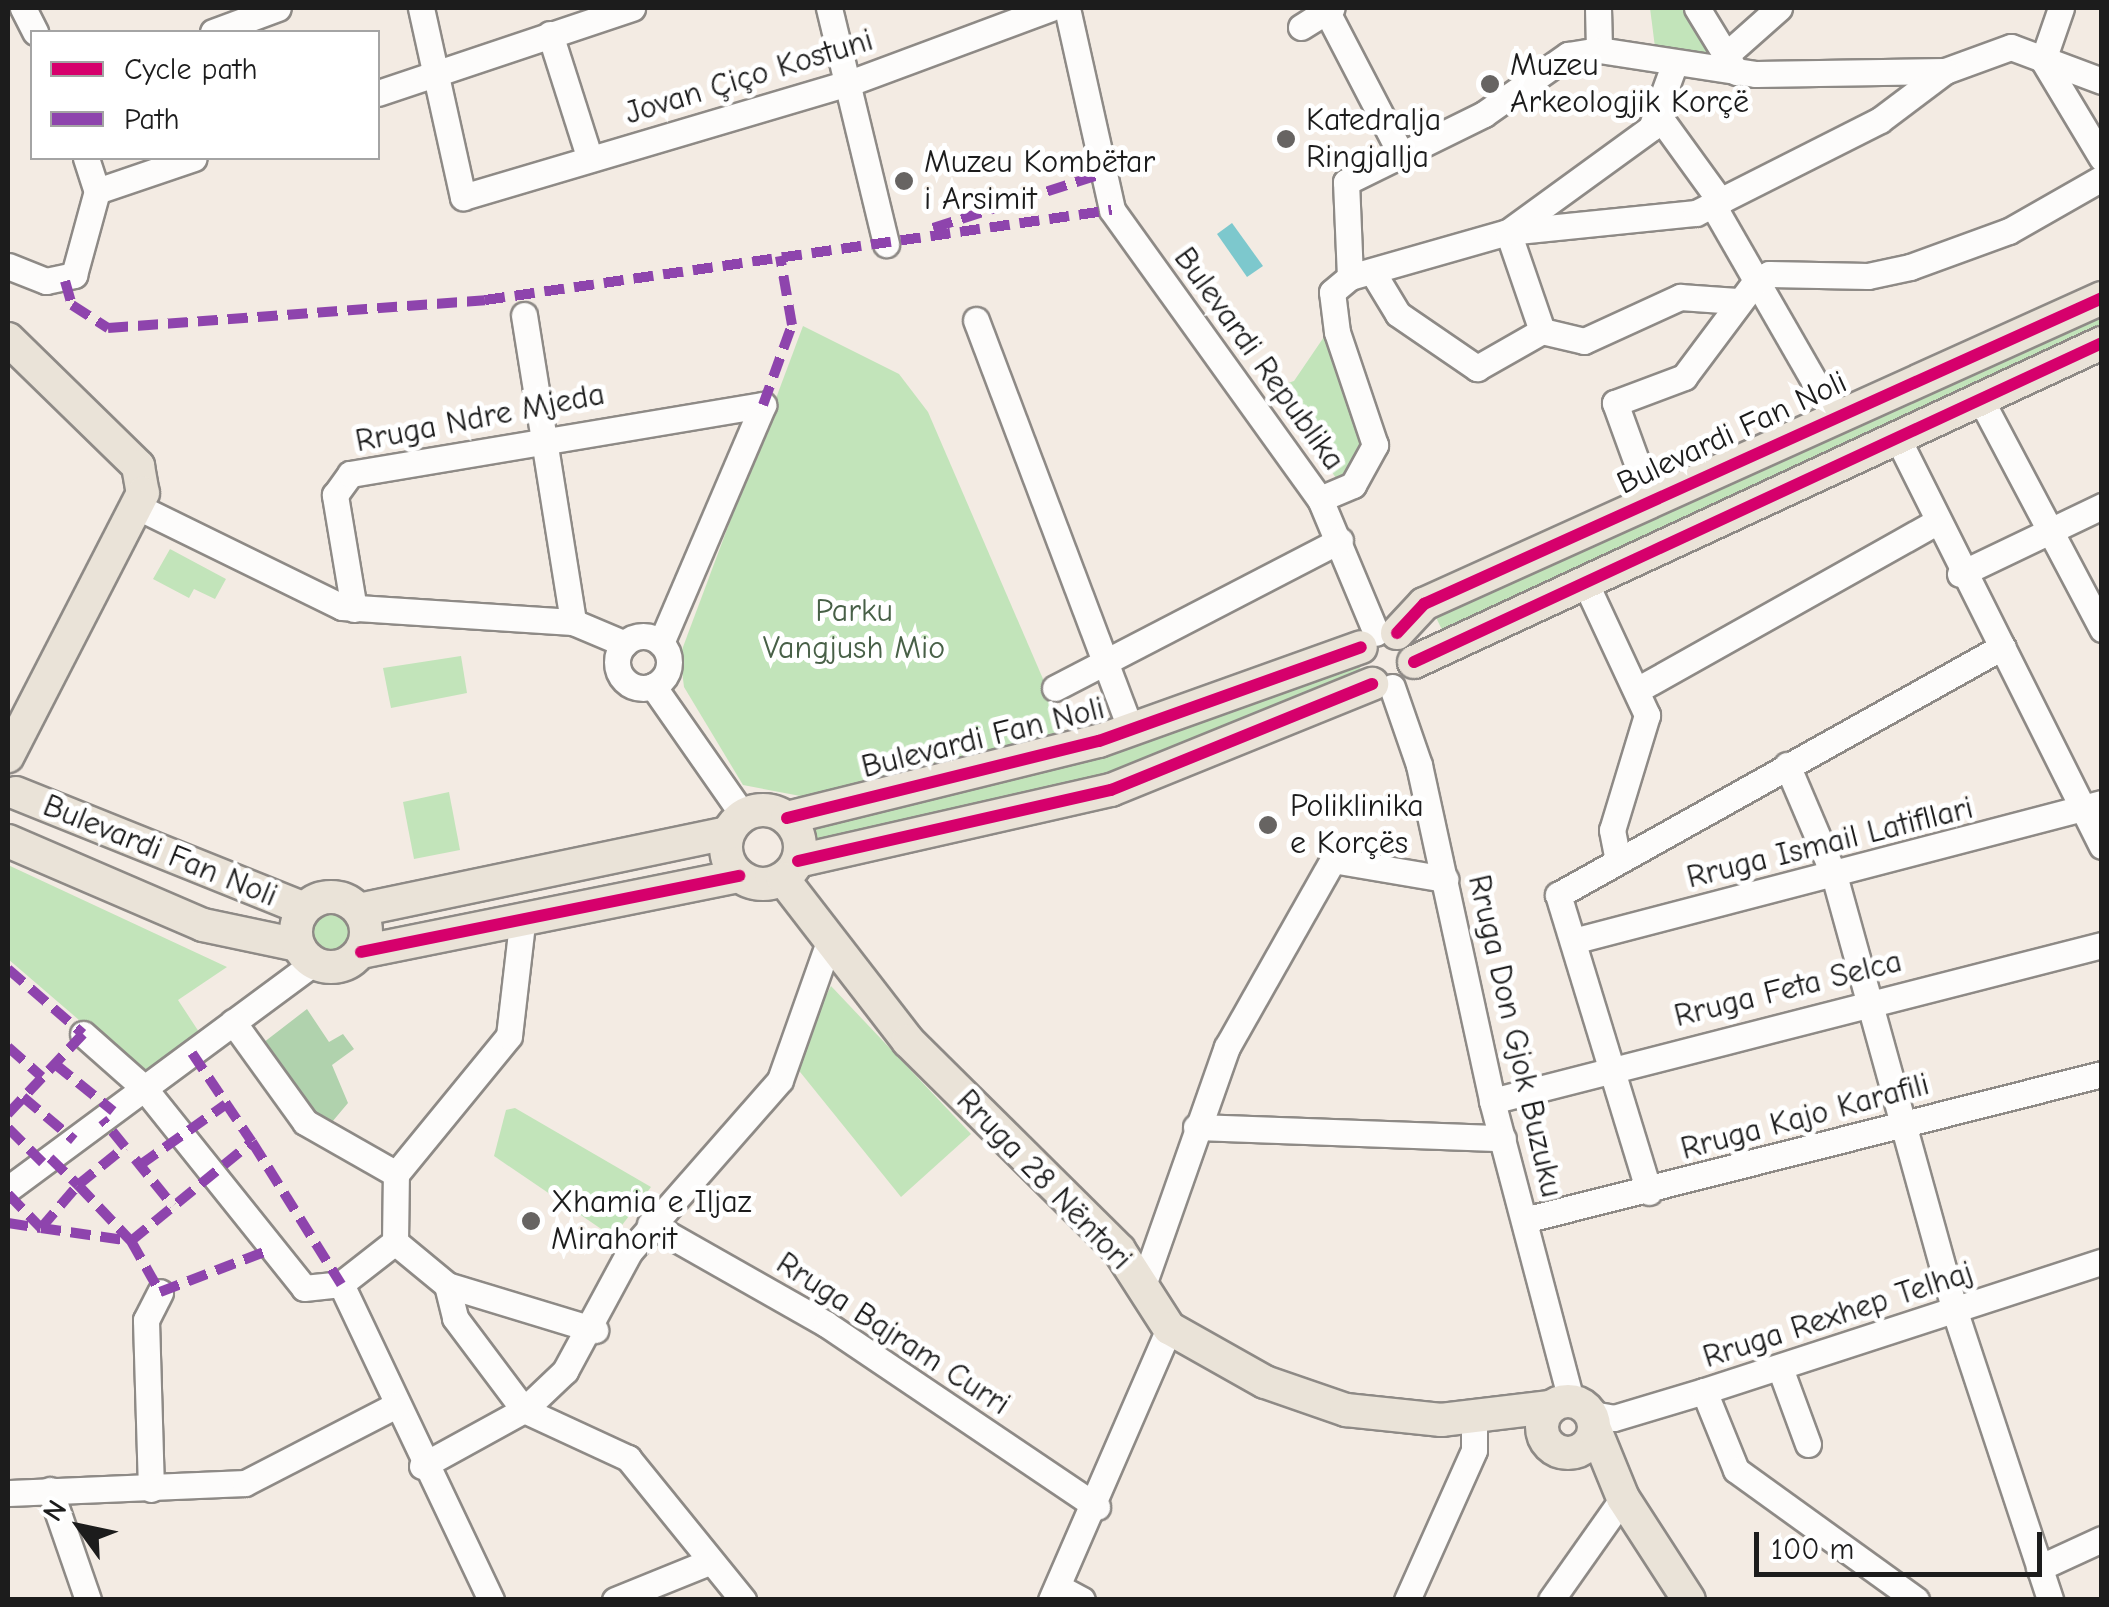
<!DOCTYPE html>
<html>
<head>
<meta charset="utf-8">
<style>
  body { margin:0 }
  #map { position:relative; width:2109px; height:1607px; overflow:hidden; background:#f3ebe3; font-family:"Comic Neue",sans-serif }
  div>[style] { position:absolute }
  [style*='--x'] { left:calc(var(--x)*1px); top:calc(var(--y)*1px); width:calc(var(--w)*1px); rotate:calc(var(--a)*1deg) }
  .green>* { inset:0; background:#c2e4ba }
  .round { border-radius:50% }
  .forest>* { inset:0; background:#b0d2ad }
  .water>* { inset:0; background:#7dc8cd }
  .roads { filter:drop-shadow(2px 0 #8e8a86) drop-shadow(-2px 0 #8e8a86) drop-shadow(0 2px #8e8a86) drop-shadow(0 -2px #8e8a86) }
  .minor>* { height:25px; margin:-12.5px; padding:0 12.5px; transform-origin:12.5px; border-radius:12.5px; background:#fdfcfb }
  .minor>.ring { margin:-12.5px; padding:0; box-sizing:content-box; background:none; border:25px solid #fdfcfb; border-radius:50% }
  .major>* { height:32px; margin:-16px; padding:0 16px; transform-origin:16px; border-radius:16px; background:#eae3d8 }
  .major>.ring { margin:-16px; padding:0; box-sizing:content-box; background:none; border:32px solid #eae3d8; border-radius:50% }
  .quiet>* { height:10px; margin-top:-5px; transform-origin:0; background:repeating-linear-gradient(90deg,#8e44ad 0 20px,transparent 0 30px) }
  .cycleway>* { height:12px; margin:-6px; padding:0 6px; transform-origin:6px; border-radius:6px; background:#d6006c }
  .dots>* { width:28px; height:28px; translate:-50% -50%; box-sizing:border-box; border:5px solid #fff; border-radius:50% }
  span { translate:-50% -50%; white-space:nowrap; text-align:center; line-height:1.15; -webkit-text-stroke:10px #fff; paint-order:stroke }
  .poi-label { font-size:32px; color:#1c1c1c }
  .left { translate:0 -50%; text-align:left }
  .street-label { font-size:32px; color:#1c1c1c }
  .park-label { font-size:32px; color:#486047 }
  .frame { position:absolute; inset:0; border:10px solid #1c1c1c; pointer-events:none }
  .legend { position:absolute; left:30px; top:30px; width:350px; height:130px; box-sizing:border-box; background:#fff; border:2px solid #a4a4a4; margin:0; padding:12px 18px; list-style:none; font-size:30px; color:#1c1c1c }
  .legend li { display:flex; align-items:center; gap:20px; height:50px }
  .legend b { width:50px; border:2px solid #a4a4a4 }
  .north { position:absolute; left:30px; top:1477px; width:100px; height:100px; -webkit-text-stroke:8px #fff; paint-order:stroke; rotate:303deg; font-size:28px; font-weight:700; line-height:40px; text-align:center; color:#1c1c1c }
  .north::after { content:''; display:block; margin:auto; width:35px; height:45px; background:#1c1c1c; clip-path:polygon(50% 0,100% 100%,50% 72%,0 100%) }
  .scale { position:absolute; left:1754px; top:1532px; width:288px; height:45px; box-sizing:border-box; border:5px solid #1c1c1c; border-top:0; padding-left:12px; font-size:30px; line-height:35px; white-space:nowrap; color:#1c1c1c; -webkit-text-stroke:8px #fff; paint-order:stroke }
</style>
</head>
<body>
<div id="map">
  <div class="green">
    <i style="clip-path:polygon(1650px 8px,1686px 8px,1714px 55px,1656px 55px)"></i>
    <i style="clip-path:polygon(2101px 304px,2101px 338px,1446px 638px,1431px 607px)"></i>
    <i style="clip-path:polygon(803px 326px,899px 374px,928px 412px,1068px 737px,811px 798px,743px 785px,684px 687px,680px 655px)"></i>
    <i style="clip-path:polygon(1328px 331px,1366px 455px,1341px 485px,1272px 388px,1294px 381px)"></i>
    <i style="clip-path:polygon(170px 549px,226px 579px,215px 599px,194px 589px,189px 598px,153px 579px)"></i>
    <i style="clip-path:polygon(1354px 652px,1366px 683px,1163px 769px,803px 857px,794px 820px)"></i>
    <i style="clip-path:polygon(461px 656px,467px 693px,391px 708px,383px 668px)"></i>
    <i style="clip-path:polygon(449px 792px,460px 850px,414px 859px,403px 802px)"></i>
    <i style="clip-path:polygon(8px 865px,227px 967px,178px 1000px,199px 1032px,143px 1075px,8px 959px)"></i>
    <i class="round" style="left:310px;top:911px;width:40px;height:40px"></i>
    <i style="clip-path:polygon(831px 986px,971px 1134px,901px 1197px,792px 1062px)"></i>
    <i style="clip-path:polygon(515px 1108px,651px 1187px,613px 1237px,494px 1156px,506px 1110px)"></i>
  </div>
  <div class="forest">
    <i style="clip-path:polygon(307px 1009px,329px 1042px,343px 1034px,354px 1049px,332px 1065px,348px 1103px,327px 1128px,306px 1116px,259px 1046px)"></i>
  </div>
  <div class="water">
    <i style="clip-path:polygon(1232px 223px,1263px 266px,1247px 277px,1217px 234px)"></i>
  </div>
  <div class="roads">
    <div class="minor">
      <i style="--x:23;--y:8;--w:27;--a:63"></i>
      <i style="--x:421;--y:8;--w:194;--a:77.5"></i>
      <i style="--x:463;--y:197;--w:406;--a:-16.5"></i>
      <i style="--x:852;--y:82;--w:212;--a:-20.4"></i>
      <i style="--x:829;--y:8;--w:243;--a:76.4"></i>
      <i style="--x:1067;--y:8;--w:207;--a:77.4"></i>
      <i style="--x:1112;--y:210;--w:356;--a:54.3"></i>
      <i style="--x:1320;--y:499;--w:145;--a:67.3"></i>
      <i style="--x:1598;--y:8;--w:42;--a:88.6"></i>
      <i style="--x:1697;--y:8;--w:75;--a:58.6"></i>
      <i style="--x:2061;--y:8;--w:55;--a:109.1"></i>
      <i style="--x:2043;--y:60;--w:114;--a:59"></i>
      <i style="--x:1326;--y:10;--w:167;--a:62.5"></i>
      <i style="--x:1301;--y:27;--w:36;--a:-32"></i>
      <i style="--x:213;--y:32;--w:69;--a:-20.3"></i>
      <i style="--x:550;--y:34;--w:131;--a:72.3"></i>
      <i style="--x:1726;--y:55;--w:71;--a:-41.6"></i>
      <i style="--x:378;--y:93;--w:268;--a:-18.5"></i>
      <i style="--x:1658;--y:115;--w:107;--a:54.1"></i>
      <i style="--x:86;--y:158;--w:35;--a:72"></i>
      <i style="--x:97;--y:191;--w:102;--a:-18.8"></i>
      <i style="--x:1714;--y:207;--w:241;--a:60.1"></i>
      <i style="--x:1512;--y:229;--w:172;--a:-36"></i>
      <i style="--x:1651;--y:128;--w:64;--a:-69.9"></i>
      <i style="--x:1508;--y:232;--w:105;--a:71"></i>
      <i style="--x:8;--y:266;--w:41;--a:21.5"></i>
      <i style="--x:46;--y:281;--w:29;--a:-12"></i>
      <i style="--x:74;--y:275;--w:87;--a:-74.7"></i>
      <i style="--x:1375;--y:276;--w:44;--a:58.8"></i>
      <i style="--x:1398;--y:314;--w:96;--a:34.4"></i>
      <i style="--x:1477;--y:368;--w:75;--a:-29.6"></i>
      <i style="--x:1542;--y:331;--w:43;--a:13.4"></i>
      <i style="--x:1584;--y:341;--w:106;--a:-24.6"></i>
      <i style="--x:1680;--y:297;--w:57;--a:4"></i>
      <i style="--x:1350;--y:277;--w:95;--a:-92.4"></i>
      <i style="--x:1346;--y:182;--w:154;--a:-26.2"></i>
      <i style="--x:1484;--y:114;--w:103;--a:-35.1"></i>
      <i style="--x:1568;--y:55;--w:31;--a:-9"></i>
      <i style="--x:1599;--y:50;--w:159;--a:8.7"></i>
      <i style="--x:1756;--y:74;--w:189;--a:-0.9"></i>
      <i style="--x:1945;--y:71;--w:70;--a:-20"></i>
      <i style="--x:2011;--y:47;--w:97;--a:20.5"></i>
      <i style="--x:1350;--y:277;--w:164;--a:-15.9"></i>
      <i style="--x:1508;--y:232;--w:189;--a:-5.8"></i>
      <i style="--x:1696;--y:213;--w:206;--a:-26.8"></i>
      <i style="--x:1880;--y:120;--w:81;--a:-37"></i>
      <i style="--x:524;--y:315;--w:311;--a:80.9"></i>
      <i style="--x:976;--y:320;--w:439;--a:69.3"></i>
      <i style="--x:1982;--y:402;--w:257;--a:62.1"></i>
      <i style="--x:1898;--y:439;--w:455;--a:63.4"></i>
      <i style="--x:1642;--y:477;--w:79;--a:-110"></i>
      <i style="--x:1615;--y:403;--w:74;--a:-20.6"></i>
      <i style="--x:1684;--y:377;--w:119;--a:-53.2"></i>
      <i style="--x:1755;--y:282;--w:16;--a:-30"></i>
      <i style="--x:1769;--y:274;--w:99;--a:1.2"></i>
      <i style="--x:1868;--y:276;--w:43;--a:-12.1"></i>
      <i style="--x:1910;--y:267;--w:105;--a:-20"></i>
      <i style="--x:2009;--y:231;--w:107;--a:-29.7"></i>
      <i style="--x:1320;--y:499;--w:36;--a:-23"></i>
      <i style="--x:1353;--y:485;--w:46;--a:-61.2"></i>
      <i style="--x:1375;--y:445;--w:119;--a:-108.6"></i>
      <i style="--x:1337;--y:332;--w:40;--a:-97.1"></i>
      <i style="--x:1332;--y:292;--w:23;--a:-40"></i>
      <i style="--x:140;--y:508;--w:225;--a:26.1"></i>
      <i style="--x:342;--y:607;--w:231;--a:3.7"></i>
      <i style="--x:573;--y:622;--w:56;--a:22.9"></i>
      <i style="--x:1960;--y:574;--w:157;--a:-25.6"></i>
      <i style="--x:1585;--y:582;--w:147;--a:65"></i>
      <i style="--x:1647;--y:715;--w:120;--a:106.9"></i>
      <i style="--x:1612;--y:830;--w:31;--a:79"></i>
      <i style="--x:354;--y:609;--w:116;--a:-99.5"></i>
      <i style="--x:335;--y:495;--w:26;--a:-54"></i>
      <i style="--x:350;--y:474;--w:419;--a:-9.5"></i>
      <i style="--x:763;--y:405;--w:259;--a:113.2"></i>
      <i class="ring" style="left:617px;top:636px;width:27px;height:27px"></i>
      <i style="--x:653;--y:686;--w:157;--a:55.1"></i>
      <i style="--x:1392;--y:687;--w:83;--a:70.9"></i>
      <i style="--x:1419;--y:765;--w:344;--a:77.7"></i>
      <i style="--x:1492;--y:1101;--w:309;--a:75.2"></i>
      <i style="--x:1055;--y:688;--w:321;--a:-27.4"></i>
      <i style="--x:1637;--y:690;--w:345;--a:-29.3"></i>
      <i style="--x:1787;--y:765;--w:120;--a:66.9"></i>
      <i style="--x:1834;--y:875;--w:453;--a:74.5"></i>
      <i style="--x:1955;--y:1312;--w:303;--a:71.7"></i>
      <i style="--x:1573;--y:941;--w:547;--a:-14.62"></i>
      <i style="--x:233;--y:1022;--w:123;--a:54.2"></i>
      <i style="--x:305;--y:1122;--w:105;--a:29.7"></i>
      <i style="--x:83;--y:1034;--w:81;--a:41.5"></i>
      <i style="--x:144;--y:1088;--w:256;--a:51.3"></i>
      <i style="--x:304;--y:1288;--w:37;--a:-6"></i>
      <i style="--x:341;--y:1284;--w:68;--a:-37.9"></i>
      <i style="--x:395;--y:1242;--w:68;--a:-89.2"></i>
      <i style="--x:396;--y:1174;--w:178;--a:-50.7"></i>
      <i style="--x:509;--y:1036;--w:113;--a:-83.4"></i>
      <i style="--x:1492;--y:1101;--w:630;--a:-14.35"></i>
      <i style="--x:1196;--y:1127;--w:307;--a:2.1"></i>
      <i style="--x:8;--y:1189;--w:380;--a:-36.5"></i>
      <i style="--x:1649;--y:1192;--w:311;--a:-107"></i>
      <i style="--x:1558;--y:895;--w:509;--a:-29.19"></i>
      <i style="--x:1524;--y:1220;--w:596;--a:-14.18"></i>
      <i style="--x:650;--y:1224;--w:202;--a:29.6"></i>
      <i style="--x:826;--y:1324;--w:327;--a:34"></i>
      <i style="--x:395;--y:1242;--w:67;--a:39.6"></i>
      <i style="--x:447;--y:1285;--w:155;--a:16.9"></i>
      <i style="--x:341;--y:1284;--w:350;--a:64.6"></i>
      <i style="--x:447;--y:1285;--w:34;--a:76"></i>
      <i style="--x:455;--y:1318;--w:115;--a:53.1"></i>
      <i style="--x:524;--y:1410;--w:115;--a:24.8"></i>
      <i style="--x:628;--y:1458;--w:183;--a:51"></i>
      <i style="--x:1142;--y:1288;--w:256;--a:-70.6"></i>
      <i style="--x:1227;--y:1047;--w:215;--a:-60.5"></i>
      <i style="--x:1333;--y:860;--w:114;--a:9.6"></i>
      <i style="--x:1780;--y:1368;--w:81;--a:69.8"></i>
      <i style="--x:1704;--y:1391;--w:85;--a:67.9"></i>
      <i style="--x:1736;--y:1470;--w:222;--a:35.8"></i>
      <i style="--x:1592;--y:1414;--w:22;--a:10"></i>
      <i style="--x:1614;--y:1418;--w:94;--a:-16.7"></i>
      <i style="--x:1704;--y:1391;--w:418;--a:-18"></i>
      <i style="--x:422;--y:1466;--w:116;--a:-28.8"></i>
      <i style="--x:524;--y:1410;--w:57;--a:-43.6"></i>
      <i style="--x:565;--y:1371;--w:136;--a:-61.6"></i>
      <i style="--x:630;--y:1251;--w:227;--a:-48.7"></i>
      <i style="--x:780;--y:1080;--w:146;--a:-70.5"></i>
      <i style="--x:151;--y:1489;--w:169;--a:-91.7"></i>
      <i style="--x:146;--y:1320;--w:31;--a:-63"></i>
      <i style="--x:50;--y:1490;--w:116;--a:70.9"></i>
      <i style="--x:8;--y:1493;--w:237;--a:-2.4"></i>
      <i style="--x:245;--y:1483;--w:170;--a:-27.3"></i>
      <i style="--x:2039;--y:1568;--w:69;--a:-24.7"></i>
      <i style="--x:1058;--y:1587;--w:27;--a:28"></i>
      <i style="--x:615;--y:1600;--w:101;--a:-22"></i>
      <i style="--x:1051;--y:1600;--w:296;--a:-66.5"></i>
      <i style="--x:1407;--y:1600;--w:164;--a:-65.9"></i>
      <i style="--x:1474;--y:1450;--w:32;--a:-90"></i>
      <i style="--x:1551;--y:1600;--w:125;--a:-54.8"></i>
    </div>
    <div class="major">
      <i style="--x:8;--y:339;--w:182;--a:44.3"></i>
      <i style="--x:138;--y:466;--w:27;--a:80"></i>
      <i style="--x:143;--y:493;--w:296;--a:117.2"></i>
      <i style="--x:1397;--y:633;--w:40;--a:-47"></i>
      <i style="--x:1424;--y:604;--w:744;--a:-24.29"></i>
      <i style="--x:1414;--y:662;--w:758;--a:-24.88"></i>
      <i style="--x:16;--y:793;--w:310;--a:21.9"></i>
      <i class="ring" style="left:726px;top:810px;width:42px;height:42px"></i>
      <i style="--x:787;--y:818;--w:321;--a:-13.9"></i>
      <i style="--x:1099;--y:741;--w:278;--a:-19.7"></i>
      <i style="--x:8;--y:841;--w:212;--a:23.3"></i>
      <i style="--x:203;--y:925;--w:97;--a:11.9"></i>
      <i style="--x:798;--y:861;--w:321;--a:-12.8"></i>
      <i style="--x:1111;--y:790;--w:282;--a:-22.1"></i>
      <i style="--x:783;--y:879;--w:205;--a:52.3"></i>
      <i style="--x:908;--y:1041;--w:297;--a:44.7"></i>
      <i style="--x:1119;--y:1250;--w:93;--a:57.3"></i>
      <i style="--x:1169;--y:1328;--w:110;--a:29.4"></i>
      <i style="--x:1265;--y:1382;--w:86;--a:19.1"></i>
      <i style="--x:1346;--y:1410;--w:96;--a:6"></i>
      <i style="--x:1441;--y:1420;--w:110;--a:-6.8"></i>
      <i class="ring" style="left:296px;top:897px;width:38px;height:38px"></i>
      <i style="--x:359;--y:910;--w:377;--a:-11.8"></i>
      <i style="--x:361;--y:952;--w:386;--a:-11.4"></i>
      <i class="ring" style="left:1542px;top:1401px;width:20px;height:20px"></i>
      <i style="--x:1594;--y:1427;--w:77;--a:67.8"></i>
      <i style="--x:1623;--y:1498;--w:121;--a:57.1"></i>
    </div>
  </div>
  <div class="quiet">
    <i style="--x:933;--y:228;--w:176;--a:-17.8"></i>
    <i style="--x:65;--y:281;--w:25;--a:74"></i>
    <i style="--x:72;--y:305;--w:43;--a:32.6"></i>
    <i style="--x:108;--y:328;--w:378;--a:-4.2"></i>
    <i style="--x:485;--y:300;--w:633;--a:-8.17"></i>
    <i style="--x:763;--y:405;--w:85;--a:-70.1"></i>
    <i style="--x:792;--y:325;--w:70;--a:-99.9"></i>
    <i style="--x:8;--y:969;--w:99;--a:40.9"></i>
    <i style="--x:83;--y:1034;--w:110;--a:133.2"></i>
    <i style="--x:8;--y:1047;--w:45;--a:41.4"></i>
    <i style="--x:192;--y:1053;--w:107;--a:56"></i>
    <i style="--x:55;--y:1064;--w:75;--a:39"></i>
    <i style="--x:23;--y:1097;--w:67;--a:40.1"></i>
    <i style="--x:8;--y:1128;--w:49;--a:45"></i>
    <i style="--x:50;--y:1158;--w:39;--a:44"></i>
    <i style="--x:78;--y:1185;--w:60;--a:-39"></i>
    <i style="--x:125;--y:1147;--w:36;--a:-129"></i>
    <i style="--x:135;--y:1159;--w:60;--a:51"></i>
    <i style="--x:140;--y:1165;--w:105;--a:-35.3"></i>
    <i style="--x:8;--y:1194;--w:47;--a:45.9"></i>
    <i style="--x:41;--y:1228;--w:91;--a:8.2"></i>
    <i style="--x:131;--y:1241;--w:59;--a:60.4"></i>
    <i style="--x:160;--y:1292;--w:115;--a:-21"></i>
    <i style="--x:8;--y:1223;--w:33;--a:9"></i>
    <i style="--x:41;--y:1228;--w:57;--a:-49.3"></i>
    <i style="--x:78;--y:1185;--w:77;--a:46.6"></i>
    <i style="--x:131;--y:1241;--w:156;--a:-39.3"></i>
    <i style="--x:252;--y:1142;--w:168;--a:57.9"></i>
  </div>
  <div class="cycleway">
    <i style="--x:1397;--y:633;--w:40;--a:-47"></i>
    <i style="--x:1424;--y:604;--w:744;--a:-24.29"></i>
    <i style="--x:1414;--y:662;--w:758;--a:-24.88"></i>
    <i style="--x:787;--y:818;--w:321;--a:-13.9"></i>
    <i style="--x:1099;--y:741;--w:278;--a:-19.7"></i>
    <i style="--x:798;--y:861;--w:321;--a:-12.8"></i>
    <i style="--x:1111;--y:790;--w:282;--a:-22.1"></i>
    <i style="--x:361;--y:952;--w:386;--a:-11.4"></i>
  </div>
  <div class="dots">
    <i style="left:1490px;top:84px;background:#676462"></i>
    <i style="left:1286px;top:139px;background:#676462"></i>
    <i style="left:904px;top:181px;background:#676462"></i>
    <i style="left:1268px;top:825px;background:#676462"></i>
    <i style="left:531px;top:1221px;background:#676462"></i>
  </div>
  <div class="poi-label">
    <span class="left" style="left:1510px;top:84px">Muzeu<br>Arkeologjik Korçë</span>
    <span class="left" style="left:1306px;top:139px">Katedralja<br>Ringjallja</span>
    <span class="left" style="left:924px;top:181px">Muzeu Kombëtar<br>i Arsimit</span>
    <span class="left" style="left:1290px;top:825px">Poliklinika<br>e Korçës</span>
    <span class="left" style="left:551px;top:1221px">Xhamia e Iljaz<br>Mirahorit</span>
  </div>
  <div class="street-label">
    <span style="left:749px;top:77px;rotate:-17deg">Jovan Çiço Kostuni</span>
    <span style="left:1259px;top:359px;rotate:54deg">Bulevardi Republika</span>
    <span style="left:480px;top:418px;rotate:-11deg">Rruga Ndre Mjeda</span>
    <span style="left:1732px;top:433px;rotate:-25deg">Bulevardi Fan Noli</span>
    <span style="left:983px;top:738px;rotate:-14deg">Bulevardi Fan Noli</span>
    <span style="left:1830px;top:843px;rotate:-14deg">Rruga Ismail Latifllari</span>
    <span style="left:160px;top:851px;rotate:22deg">Bulevardi Fan Noli</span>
    <span style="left:1788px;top:989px;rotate:-14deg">Rruga Feta Selca</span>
    <span style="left:1515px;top:1036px;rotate:77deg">Rruga Don Gjok Buzuku</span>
    <span style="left:1805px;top:1117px;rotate:-15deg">Rruga Kajo Karafili</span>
    <span style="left:1044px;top:1180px;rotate:46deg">Rruga 28 Nëntori</span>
    <span style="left:1838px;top:1315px;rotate:-18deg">Rruga Rexhep Telhaj</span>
    <span style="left:893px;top:1334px;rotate:33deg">Rruga Bajram Curri</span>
  </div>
  <div class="park-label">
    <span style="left:854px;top:630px">Parku<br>Vangjush Mio</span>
  </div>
  <div class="frame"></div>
  <ul class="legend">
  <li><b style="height:12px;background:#d6006c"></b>Cycle path</li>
  <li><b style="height:12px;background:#8e44ad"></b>Path</li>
  </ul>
  <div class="north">N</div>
  <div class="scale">100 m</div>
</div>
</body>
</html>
